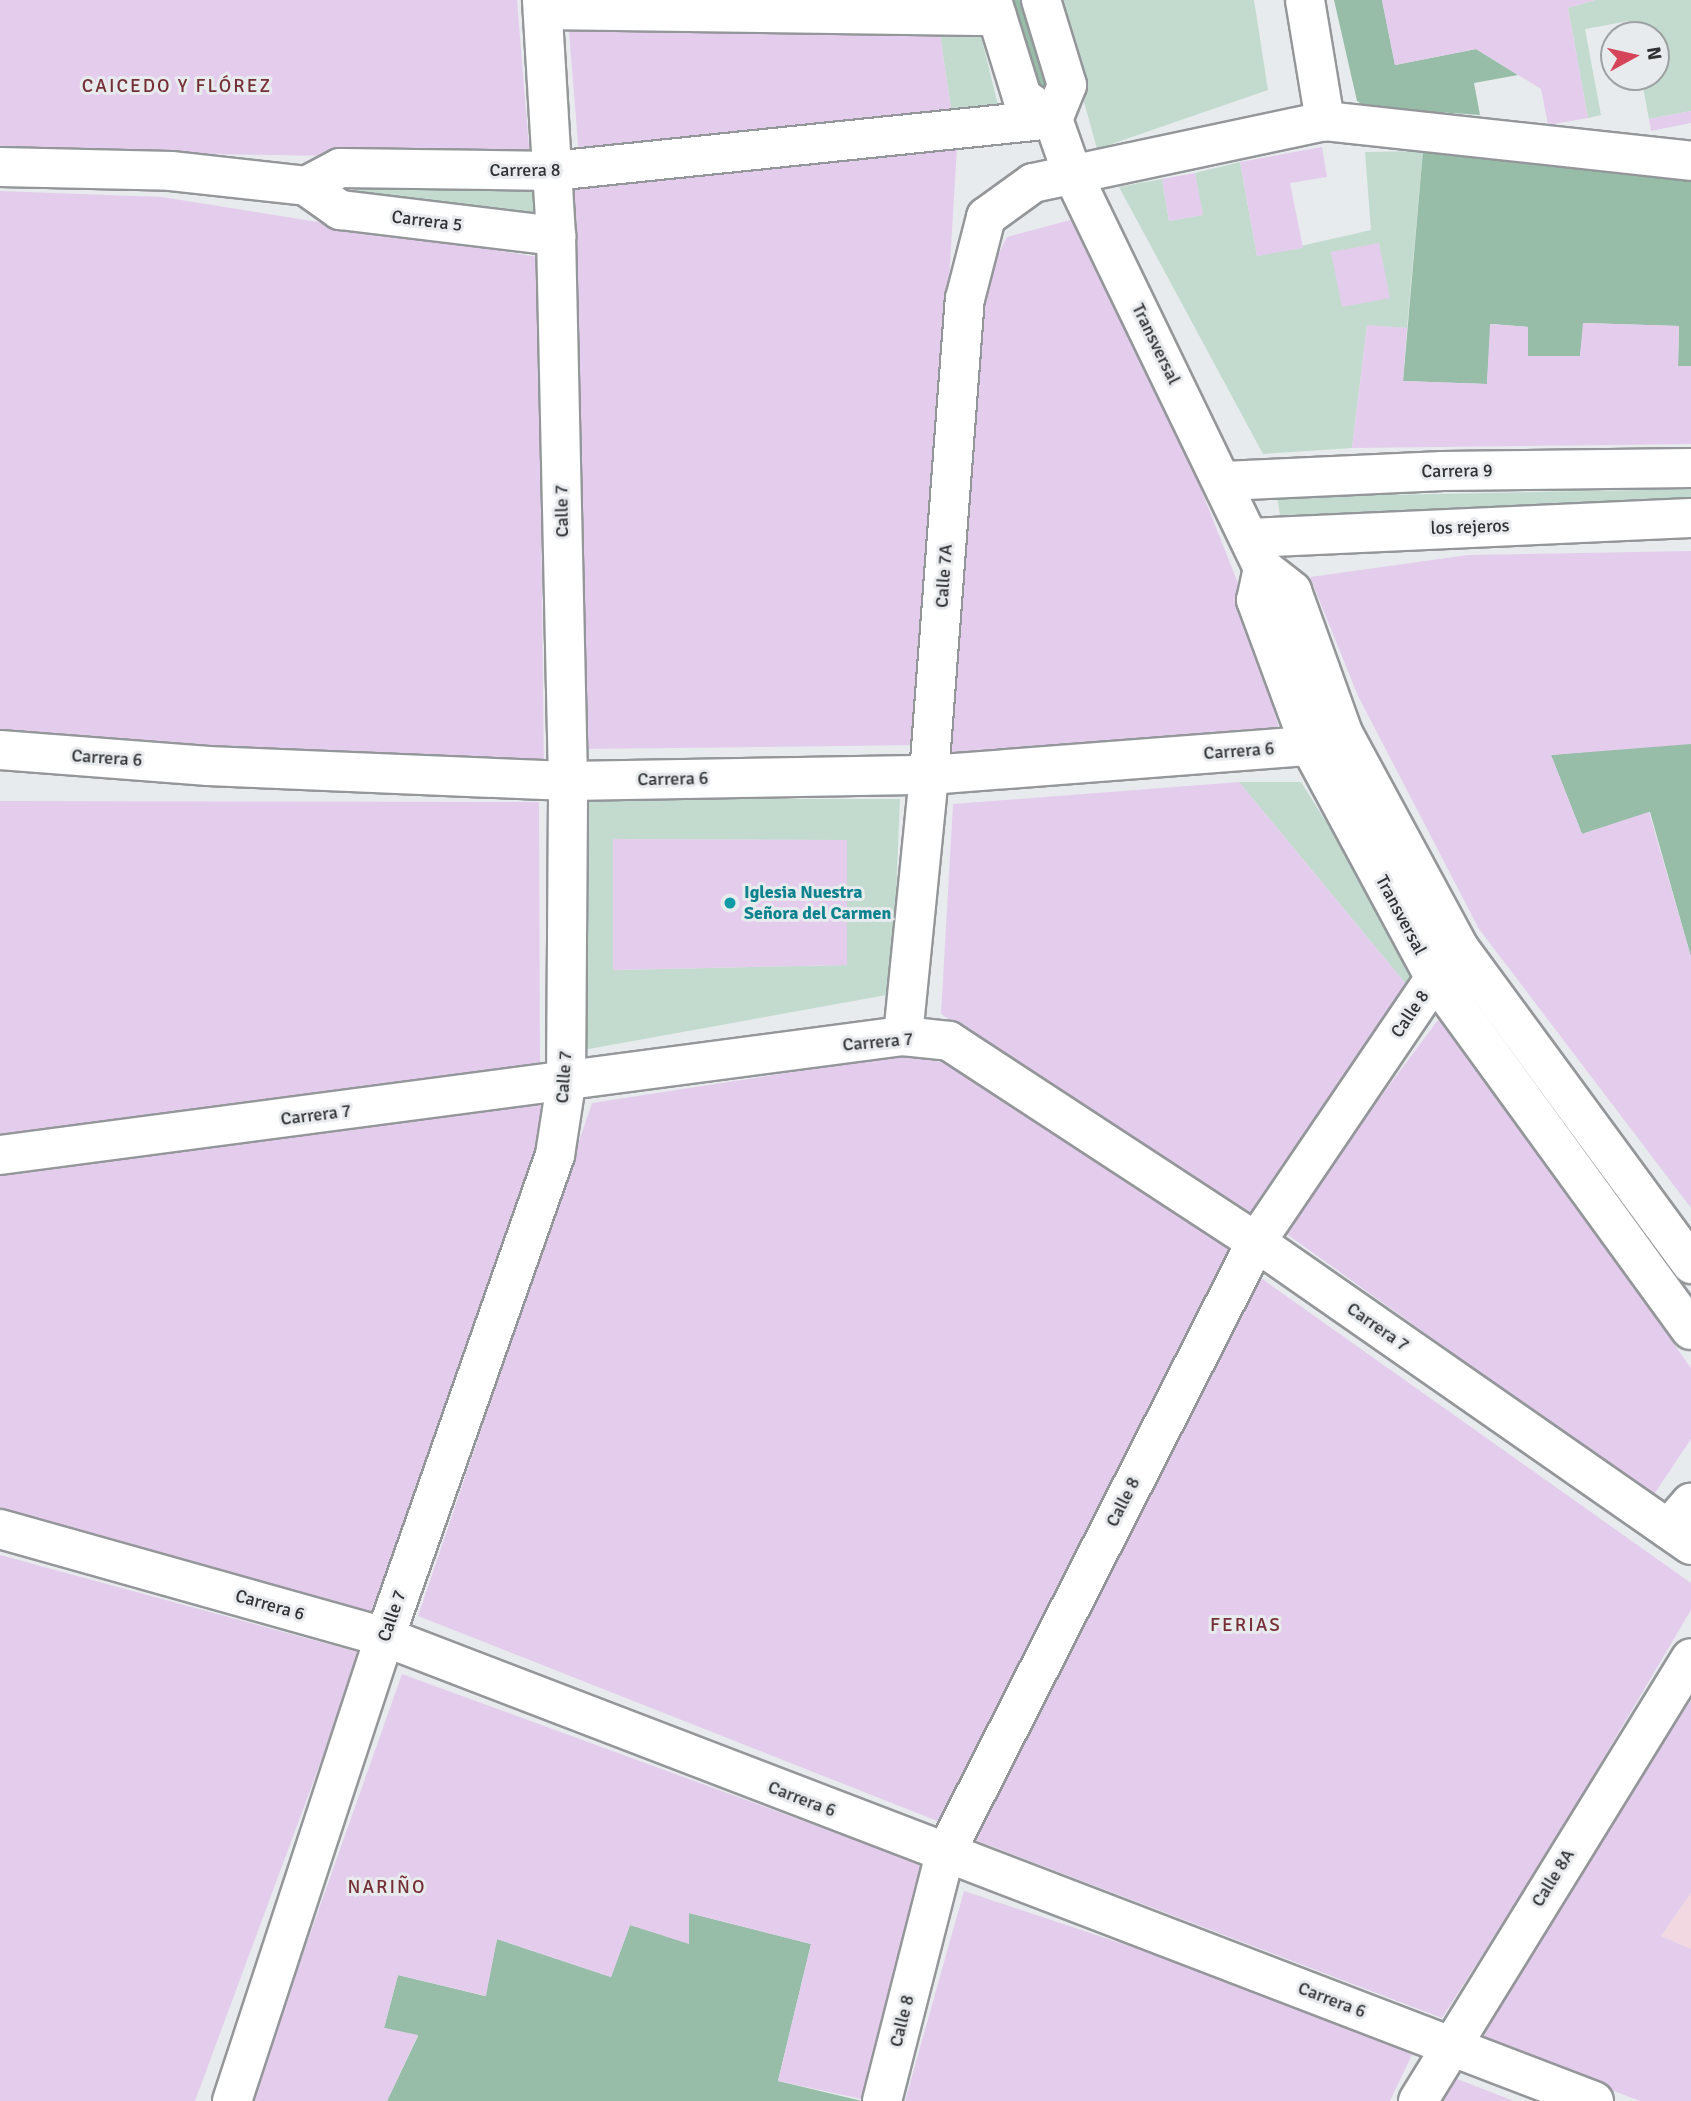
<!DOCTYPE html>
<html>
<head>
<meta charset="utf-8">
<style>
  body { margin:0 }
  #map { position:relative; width:1691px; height:2101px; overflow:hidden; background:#e7ebed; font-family:Signika,sans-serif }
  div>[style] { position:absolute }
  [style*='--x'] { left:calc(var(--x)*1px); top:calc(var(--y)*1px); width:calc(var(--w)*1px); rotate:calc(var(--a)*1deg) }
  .industrial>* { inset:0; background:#f2d9e1 }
  .green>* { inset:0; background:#c3dbce }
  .forest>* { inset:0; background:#97bda9 }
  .building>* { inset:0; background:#e4cdec }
  .roads { filter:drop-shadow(2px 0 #94979a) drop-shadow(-2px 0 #94979a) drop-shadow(0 2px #94979a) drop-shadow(0 -2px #94979a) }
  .minor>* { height:38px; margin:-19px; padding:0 19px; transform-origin:19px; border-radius:19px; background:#fff }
  .dots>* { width:19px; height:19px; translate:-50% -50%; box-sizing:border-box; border:4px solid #e7ebed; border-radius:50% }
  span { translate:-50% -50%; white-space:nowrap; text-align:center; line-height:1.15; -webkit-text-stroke:6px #e7ebed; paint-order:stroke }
  .street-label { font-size:18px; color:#2f3132 }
  .culture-label { font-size:18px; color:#0d838f; font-weight:700 }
  .left { translate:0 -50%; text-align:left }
  .neighbourhood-label { font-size:19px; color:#762f36; letter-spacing:2px }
  .north { position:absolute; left:1600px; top:21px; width:70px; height:70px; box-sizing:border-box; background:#e7ebed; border:2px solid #9da1a2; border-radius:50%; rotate:82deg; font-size:19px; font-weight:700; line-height:28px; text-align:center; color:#2f3132 }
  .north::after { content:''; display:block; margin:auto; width:24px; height:32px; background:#d54458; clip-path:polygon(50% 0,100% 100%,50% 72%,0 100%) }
</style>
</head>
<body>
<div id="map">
  <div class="industrial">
    <i style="clip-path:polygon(1691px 1893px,1691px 1949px,1661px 1936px)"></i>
  </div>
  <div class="green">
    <i style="clip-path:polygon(1056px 0,1254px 0,1268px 90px,1097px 149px)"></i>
    <i style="clip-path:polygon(1595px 0,1691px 0,1691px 111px,1649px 119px,1641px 77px,1656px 77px,1656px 35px,1633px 35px,1629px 21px,1585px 29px,1601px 115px,1588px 118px,1568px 8px)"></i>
    <i style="clip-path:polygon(939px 28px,980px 32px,998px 105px,952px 115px)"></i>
    <i style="clip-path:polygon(1423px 151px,1407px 328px,1367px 326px,1352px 448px,1263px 454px,1119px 187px,1162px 179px,1169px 221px,1202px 215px,1195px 173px,1240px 162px,1257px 256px,1371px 230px,1365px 152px)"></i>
    <i style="clip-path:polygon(355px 180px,536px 186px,537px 215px,355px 202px)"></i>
    <i style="clip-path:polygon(1691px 489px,1691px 506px,1280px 515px,1277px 497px)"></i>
    <i style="clip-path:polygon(1239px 782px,1301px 782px,1419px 970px,1410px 989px)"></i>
    <i style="clip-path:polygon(evenodd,585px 799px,900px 799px,892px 994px,583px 1050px,585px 799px,613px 839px,847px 840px,846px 965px,613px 970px,613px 839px)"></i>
  </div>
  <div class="forest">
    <i style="clip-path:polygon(1004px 0,1030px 0,1057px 87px,1032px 95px)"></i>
    <i style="clip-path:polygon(1334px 0,1382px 0,1395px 65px,1476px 49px,1518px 75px,1474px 83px,1480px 115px,1367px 107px,1357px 101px)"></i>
    <i style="clip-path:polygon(1423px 151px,1691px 178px,1691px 366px,1678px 366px,1679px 326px,1584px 323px,1580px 356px,1528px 356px,1528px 327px,1491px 324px,1487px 384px,1403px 381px)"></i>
    <i style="clip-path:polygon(1691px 742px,1691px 957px,1650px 812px,1582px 834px,1551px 755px)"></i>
    <i style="clip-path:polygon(689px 1913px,811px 1944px,778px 2081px,862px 2101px,387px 2101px,418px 2036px,384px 2028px,398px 1975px,485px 1996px,497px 1939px,611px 1977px,630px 1925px,689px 1943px)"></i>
  </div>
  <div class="building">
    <i style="clip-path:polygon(0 0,517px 0,530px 159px,0 151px)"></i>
    <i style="clip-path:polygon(1382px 0,1595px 0,1568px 8px,1588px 118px,1548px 125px,1541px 89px,1476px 49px,1395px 65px)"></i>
    <i style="clip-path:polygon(939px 28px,952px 115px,579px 156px,569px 32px)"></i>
    <i style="clip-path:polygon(1691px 111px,1691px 123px,1651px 131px,1649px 119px)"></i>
    <i style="clip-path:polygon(1322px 147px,1327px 177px,1290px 183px,1303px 248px,1257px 256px,1240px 162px)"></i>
    <i style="clip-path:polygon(957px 148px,921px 745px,587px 749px,567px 190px)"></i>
    <i style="clip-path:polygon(1195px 173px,1203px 215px,1169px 221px,1162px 179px)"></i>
    <i style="clip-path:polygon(0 191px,162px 197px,538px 257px,544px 768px,0 764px)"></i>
    <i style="clip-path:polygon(1078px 218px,1197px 479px,1243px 596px,1280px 732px,947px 755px,973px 304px,1007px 237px)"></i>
    <i style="clip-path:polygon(1379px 243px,1390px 298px,1342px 307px,1331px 252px)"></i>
    <i style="clip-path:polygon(1583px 323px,1679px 326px,1678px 366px,1691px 366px,1691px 444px,1352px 448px,1367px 325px,1407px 328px,1403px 381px,1487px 384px,1490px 324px,1528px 327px,1528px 356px,1580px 356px)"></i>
    <i style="clip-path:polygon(1691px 551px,1691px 744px,1551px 755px,1582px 834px,1649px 812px,1691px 957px,1691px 1208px,1479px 929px,1358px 696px,1310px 577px,1468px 555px)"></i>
    <i style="clip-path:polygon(1239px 782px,1410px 989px,1255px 1215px,941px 1014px,953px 804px)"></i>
    <i style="clip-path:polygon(0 801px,539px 802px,540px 1071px,0 1137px)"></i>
    <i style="clip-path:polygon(613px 839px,847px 840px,847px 965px,613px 970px)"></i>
    <i style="clip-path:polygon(1441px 1016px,1691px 1368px,1691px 1439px,1653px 1496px,1281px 1230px)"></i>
    <i style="clip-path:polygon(904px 1055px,945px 1063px,1239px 1250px,940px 1822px,418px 1616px,592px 1103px)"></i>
    <i style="clip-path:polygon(541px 1104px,539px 1159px,371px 1618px,0 1517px,0 1171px)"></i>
    <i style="clip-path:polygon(1261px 1278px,1691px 1583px,1691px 1610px,1551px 1847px,1442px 2018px,975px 1840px)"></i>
    <i style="clip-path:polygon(0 1555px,361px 1653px,195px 2101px,0 2101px)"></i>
    <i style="clip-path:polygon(402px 1674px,921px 1864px,862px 2099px,778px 2081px,811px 1944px,689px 1913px,689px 1944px,630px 1925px,611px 1977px,497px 1939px,486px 1996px,398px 1975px,384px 2028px,418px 2035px,387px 2101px,251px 2101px)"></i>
    <i style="clip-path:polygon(1691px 1700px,1691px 1893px,1661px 1936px,1691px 1949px,1691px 2101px,1640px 2101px,1470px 2036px)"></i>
    <i style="clip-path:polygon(964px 1891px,1418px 2042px,1390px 2101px,905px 2101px)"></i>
    <i style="clip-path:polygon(1452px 2077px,1514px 2101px,1440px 2101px)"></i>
  </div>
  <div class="roads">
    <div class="minor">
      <i style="--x:992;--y:0;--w:102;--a:72.8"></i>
      <i style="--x:1022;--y:97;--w:38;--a:35"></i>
      <i style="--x:1041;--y:0;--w:89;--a:73"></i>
      <i style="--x:1067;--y:85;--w:37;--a:112"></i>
      <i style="--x:1305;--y:0;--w:123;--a:80.6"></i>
      <i style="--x:544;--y:10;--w:453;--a:0.8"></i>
      <i style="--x:1053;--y:119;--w:57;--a:70.6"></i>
      <i style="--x:1072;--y:173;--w:439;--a:64.2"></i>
      <i style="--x:1263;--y:568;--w:37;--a:38"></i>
      <i style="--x:1292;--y:591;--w:151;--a:70.2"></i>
      <i style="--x:1343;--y:733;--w:246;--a:61.6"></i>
      <i style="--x:1460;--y:949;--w:391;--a:53.7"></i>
      <i style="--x:0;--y:167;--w:171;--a:1.3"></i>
      <i style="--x:171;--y:171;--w:136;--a:6.3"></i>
      <i style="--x:306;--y:186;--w:38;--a:-28"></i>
      <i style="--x:340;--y:168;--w:213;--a:0.8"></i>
      <i style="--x:553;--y:171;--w:503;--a:-5.94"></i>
      <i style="--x:306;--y:186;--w:42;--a:35.2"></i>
      <i style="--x:340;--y:210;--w:218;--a:6.9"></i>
      <i style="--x:1224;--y:481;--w:219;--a:-2.6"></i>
      <i style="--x:1443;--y:471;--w:248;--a:-0.7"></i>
      <i style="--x:1250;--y:538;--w:441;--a:-2.6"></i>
      <i style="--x:1263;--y:568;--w:33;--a:102"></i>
      <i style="--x:1256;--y:600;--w:156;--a:69.7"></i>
      <i style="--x:1310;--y:746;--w:264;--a:61.7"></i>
      <i style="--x:1435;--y:978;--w:435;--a:54"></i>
      <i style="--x:0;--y:750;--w:209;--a:4.4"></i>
      <i style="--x:208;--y:766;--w:360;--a:2.4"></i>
      <i style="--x:568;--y:781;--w:361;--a:-1"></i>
      <i style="--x:929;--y:775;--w:382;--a:-4.4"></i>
      <i style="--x:1310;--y:746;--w:35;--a:-22"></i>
      <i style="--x:903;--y:1036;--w:262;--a:-84.3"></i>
      <i style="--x:929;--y:775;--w:477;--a:-85.7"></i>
      <i style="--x:965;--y:299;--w:85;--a:-75.6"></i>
      <i style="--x:986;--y:217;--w:58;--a:-35.9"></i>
      <i style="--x:1033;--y:183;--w:299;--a:-12"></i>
      <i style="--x:1325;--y:121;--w:368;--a:6.2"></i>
      <i style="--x:0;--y:1155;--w:911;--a:-7.51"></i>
      <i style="--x:903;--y:1036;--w:46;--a:6.2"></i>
      <i style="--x:949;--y:1041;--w:367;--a:33.2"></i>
      <i style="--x:1256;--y:1242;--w:530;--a:34.86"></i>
      <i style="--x:0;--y:1529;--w:400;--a:15.7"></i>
      <i style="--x:385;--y:1637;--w:1295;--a:21"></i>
      <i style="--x:1668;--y:1529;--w:35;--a:-49"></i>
      <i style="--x:232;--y:2101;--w:489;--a:-71.8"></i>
      <i style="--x:385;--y:1637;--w:511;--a:-70.57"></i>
      <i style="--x:555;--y:1155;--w:72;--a:-81.2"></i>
      <i style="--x:566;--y:1084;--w:303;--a:-89.6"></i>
      <i style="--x:568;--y:781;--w:545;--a:-91.26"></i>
      <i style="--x:556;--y:236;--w:236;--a:-93.4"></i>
      <i style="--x:882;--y:2101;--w:255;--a:-75.7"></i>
      <i style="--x:945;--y:1854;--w:686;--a:-63.06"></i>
      <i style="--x:1256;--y:1242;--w:319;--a:-55.9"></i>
      <i style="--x:1435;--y:978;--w:38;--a:-49"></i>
      <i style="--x:1418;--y:2101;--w:520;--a:-58.36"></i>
    </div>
  </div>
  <div class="dots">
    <i style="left:730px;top:903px;background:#0f9aa8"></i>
  </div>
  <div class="street-label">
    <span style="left:525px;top:170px">Carrera 8</span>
    <span style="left:427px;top:221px;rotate:7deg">Carrera 5</span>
    <span style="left:1156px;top:344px;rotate:64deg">Transversal</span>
    <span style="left:1457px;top:471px;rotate:-1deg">Carrera 9</span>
    <span style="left:562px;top:511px;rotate:-91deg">Calle 7</span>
    <span style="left:1470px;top:527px;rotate:-2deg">los rejeros</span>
    <span style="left:944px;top:576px;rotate:-86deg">Calle 7A</span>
    <span style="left:1239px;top:751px;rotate:-4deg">Carrera 6</span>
    <span style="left:107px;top:758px;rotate:4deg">Carrera 6</span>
    <span style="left:673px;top:779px;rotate:-1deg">Carrera 6</span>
    <span style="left:1401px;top:915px;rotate:62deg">Transversal</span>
    <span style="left:1410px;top:1014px;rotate:-56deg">Calle 8</span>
    <span style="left:878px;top:1042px;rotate:-5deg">Carrera 7</span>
    <span style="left:564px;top:1077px;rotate:-86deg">Calle 7</span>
    <span style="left:316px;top:1115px;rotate:-7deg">Carrera 7</span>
    <span style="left:1378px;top:1327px;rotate:35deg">Carrera 7</span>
    <span style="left:1123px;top:1502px;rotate:-63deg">Calle 8</span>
    <span style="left:270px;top:1605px;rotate:16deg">Carrera 6</span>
    <span style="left:392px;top:1616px;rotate:-71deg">Calle 7</span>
    <span style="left:802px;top:1799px;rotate:21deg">Carrera 6</span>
    <span style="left:1553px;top:1878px;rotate:-58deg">Calle 8A</span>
    <span style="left:1332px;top:2000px;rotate:21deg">Carrera 6</span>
    <span style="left:902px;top:2021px;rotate:-76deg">Calle 8</span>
  </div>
  <div class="culture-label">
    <span class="left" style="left:744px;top:903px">Iglesia Nuestra<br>Señora del Carmen</span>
  </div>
  <div class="neighbourhood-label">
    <span style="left:177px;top:87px">CAICEDO Y FLÓREZ</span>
    <span style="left:1246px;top:1626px">FERIAS</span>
    <span style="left:387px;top:1888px">NARIÑO</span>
  </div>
  <div class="north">N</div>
</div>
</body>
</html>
